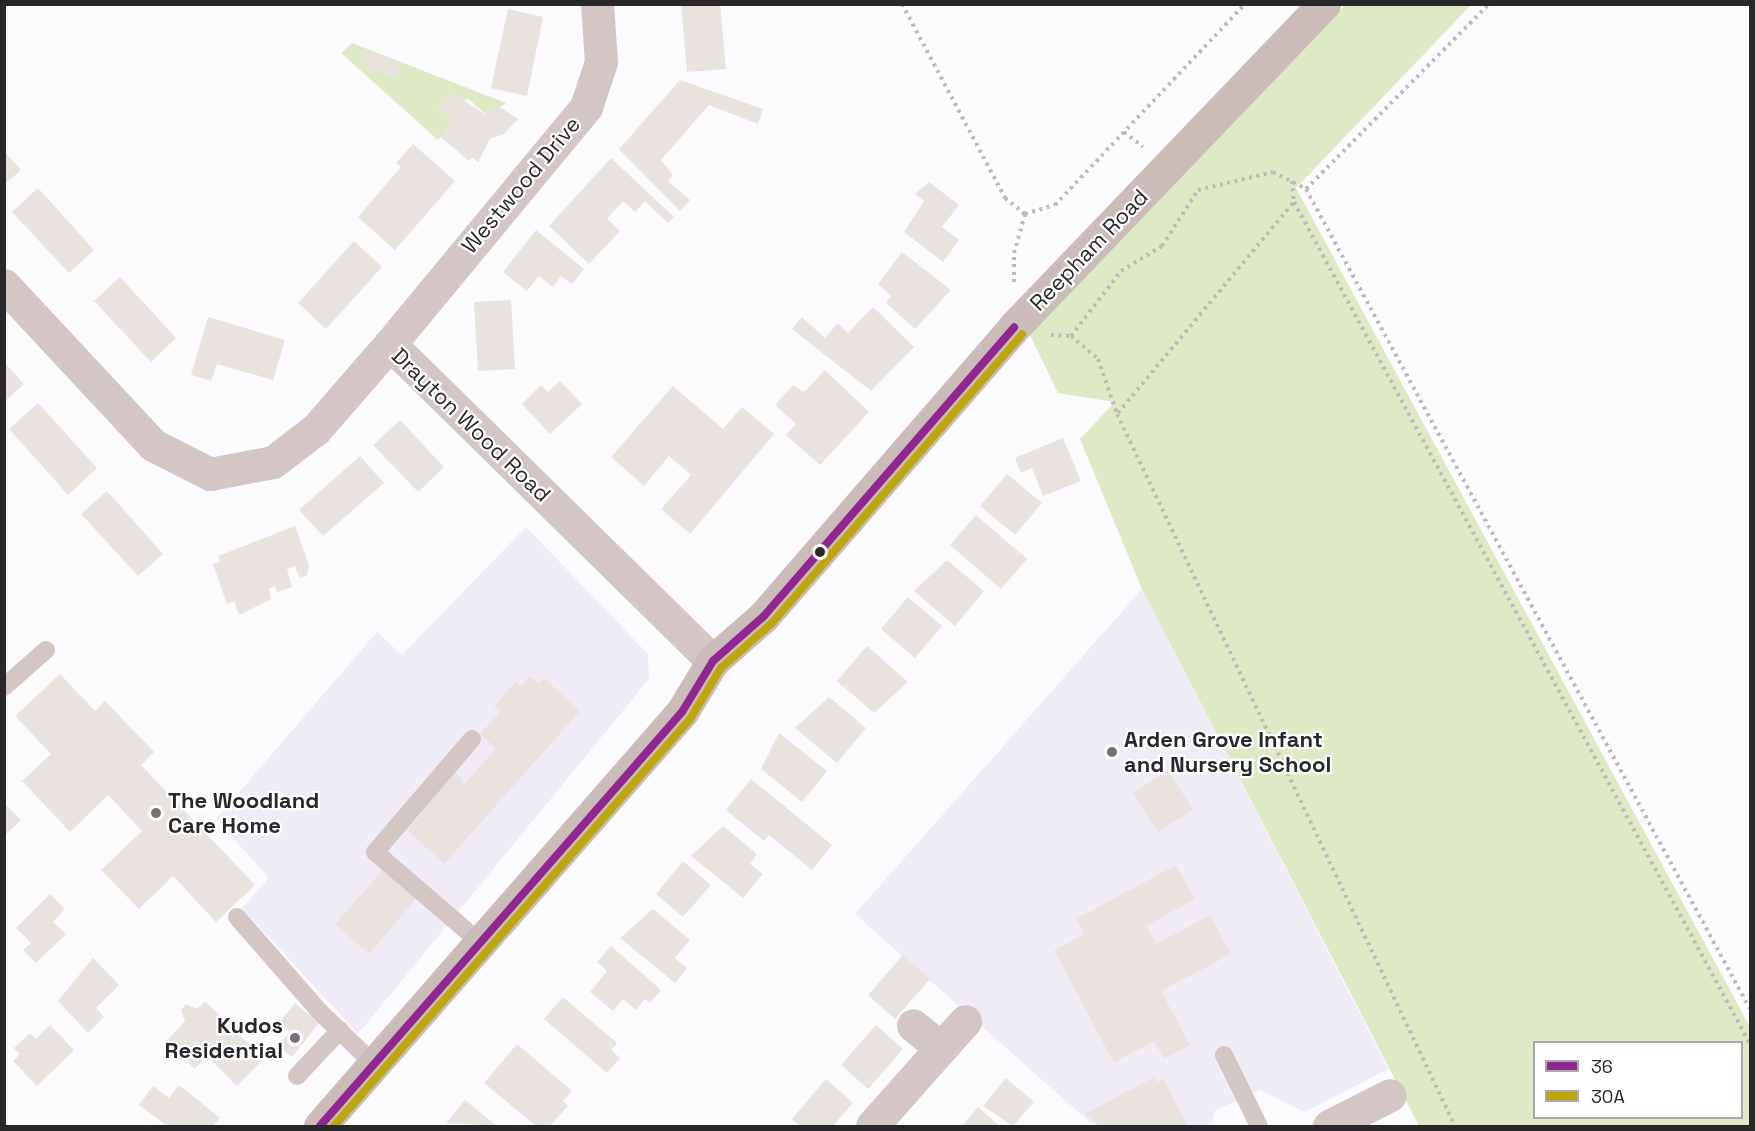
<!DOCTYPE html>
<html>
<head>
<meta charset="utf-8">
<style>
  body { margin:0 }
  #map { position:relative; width:1755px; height:1131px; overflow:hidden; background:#fbfafd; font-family:"Space Grotesk",sans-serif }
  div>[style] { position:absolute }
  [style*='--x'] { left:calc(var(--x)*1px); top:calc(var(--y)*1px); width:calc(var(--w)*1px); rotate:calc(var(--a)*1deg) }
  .built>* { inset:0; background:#efecf6 }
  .green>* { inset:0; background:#ddeac5 }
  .building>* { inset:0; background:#e9e3df }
  .path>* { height:4px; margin-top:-2px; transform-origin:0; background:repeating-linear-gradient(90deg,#c1b9b9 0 3px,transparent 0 7.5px) }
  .lane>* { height:18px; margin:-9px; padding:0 9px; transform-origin:9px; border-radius:9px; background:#d4c6c5 }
  .street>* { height:33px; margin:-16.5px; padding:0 16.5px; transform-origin:16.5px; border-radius:16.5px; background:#d4c6c5 }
  .secondary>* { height:33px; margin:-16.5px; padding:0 16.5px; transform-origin:16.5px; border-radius:16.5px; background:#cbbcba }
  .bus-1>* { height:8px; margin:-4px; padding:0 4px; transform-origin:4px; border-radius:4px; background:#90268f }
  .bus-2>* { height:8px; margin:-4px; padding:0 4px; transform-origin:4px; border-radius:4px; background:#bea60d }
  .dots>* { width:16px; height:16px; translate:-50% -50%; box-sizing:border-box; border:3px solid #fff; border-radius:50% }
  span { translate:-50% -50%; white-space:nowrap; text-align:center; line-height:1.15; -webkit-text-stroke:4.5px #fff; paint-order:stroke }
  .street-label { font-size:22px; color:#28272a }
  .poi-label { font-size:22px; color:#28272a; font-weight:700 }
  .left { translate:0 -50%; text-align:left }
  .right { translate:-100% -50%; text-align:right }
  .frame { position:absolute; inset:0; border:6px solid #28272a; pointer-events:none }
  .legend { position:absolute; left:1533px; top:1041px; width:210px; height:78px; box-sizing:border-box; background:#fff; border:2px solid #a9a9aa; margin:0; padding:8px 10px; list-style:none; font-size:18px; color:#28272a }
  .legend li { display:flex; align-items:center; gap:12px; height:30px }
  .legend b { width:30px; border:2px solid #a9a9aa }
</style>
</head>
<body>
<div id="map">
  <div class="built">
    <i style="clip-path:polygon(526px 527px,648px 654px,649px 679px,358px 1034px,242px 908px,269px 878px,216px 819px,377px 632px,402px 655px)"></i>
    <i style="clip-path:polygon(1142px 589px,1388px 1069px,1305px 1112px,1260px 1090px,1215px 1111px,1211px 1126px,1094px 1126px,855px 914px)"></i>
  </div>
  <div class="green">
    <i style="clip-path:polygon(evenodd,1345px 5px,1471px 5px,1296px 188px,1750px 1027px,1750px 1126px,1419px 1126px,1142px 589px,1080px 439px,1115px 402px,1058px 393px,1029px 333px,1345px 5px,1534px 1042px,1742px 1042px,1742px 1118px,1534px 1118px,1534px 1042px)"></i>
    <i style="clip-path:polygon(352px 43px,506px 103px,488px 116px,467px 98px,463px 102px,452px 93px,438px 109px,454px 122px,438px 140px,341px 53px)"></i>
  </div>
  <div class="building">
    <i style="clip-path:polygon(681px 4px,720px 4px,726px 69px,687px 72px)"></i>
    <i style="clip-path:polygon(508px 9px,543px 17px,527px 96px,491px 88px)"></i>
    <i style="clip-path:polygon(364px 51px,400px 62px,396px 78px,368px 70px,369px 64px,360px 61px)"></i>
    <i style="clip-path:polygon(680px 80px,763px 109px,758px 124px,709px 105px,661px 160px,673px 175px,668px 181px,690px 200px,680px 211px,619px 149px)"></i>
    <i style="clip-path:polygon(452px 93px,488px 116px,497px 105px,518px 119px,504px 134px,490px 139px,478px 162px,472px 157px,469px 161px,441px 137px,454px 122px,438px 109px)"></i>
    <i style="clip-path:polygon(413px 144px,455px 181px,395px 250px,358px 217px,401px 167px,396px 163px)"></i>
    <i style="clip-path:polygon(4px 151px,21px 170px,4px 185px)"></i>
    <i style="clip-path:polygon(611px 158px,674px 217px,668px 223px,645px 201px,635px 212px,623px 201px,607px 219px,620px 231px,589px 264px,549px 226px)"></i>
    <i style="clip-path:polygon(929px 182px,959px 205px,942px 227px,959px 240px,943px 262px,904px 232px,924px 201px,915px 194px)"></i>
    <i style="clip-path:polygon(38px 188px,94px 250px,69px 273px,12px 212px)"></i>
    <i style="clip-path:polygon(536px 230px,584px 269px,572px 284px,561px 276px,553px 287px,539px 276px,527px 291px,503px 272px)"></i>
    <i style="clip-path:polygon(354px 241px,382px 267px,326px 329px,298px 303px)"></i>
    <i style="clip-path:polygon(902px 252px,951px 290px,915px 329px,886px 303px,891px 296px,878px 284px)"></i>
    <i style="clip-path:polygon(120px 277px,176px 338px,151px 362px,94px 301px)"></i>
    <i style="clip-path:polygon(511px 300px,515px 369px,478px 371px,474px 302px)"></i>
    <i style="clip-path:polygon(873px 307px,914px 347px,871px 391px,792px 329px,802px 317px,825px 338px,838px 323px,848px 333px)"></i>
    <i style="clip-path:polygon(208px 317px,285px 340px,273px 380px,217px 364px,211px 381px,191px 375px)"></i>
    <i style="clip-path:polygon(4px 362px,24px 384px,4px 402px)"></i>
    <i style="clip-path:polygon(825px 370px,869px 412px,820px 465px,786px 435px,796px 424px,775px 405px,793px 385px,804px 392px)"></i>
    <i style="clip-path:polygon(560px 381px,582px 404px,550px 434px,522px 404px,541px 385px,548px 392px)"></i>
    <i style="clip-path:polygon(673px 386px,723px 429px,742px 407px,774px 434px,690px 534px,661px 509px,691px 475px,669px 456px,644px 486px,611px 457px)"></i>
    <i style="clip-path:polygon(38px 403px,97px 468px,68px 495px,9px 429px)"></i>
    <i style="clip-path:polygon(400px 420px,444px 467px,418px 492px,373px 445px)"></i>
    <i style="clip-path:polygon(1063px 438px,1081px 481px,1043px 496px,1032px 468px,1021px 473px,1015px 458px)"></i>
    <i style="clip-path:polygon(360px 456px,384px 483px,323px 536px,299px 510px)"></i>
    <i style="clip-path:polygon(1007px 474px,1042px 503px,1015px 535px,980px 506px)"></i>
    <i style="clip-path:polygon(107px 491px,163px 554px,138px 576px,81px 514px)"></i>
    <i style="clip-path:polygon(976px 515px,1027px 559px,1001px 589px,950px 545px)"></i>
    <i style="clip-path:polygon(295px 526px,309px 565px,307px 575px,300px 578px,295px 566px,287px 569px,292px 587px,277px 592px,275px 586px,269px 589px,271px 599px,239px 615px,234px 601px,227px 604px,213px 564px,220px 562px,218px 556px)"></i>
    <i style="clip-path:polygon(947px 560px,984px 591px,955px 626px,914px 591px)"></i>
    <i style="clip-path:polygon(908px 597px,942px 626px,915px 658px,881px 629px)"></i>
    <i style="clip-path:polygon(867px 646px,908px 682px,874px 713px,837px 681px)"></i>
    <i style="clip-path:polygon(60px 674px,95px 711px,105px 701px,154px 752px,141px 765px,255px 885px,216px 922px,173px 876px,139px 909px,101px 870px,142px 831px,108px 795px,70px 832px,22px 781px,51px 754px,15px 716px)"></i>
    <i style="clip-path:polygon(530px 676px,539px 684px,544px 678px,580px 711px,444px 864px,407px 830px,421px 814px,416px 809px,451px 769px,463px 780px,461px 787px,496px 749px,480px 734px,500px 712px,494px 706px,516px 681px,521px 686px)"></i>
    <i style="clip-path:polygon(829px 697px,866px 728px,837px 763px,795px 728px)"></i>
    <i style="clip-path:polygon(779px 733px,827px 771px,802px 802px,761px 769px)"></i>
    <i style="clip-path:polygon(1168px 770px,1193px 810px,1158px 832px,1133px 793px)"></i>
    <i style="clip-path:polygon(751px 779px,832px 845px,812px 870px,769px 835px,764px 841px,726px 810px)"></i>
    <i style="clip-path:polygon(4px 803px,21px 820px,4px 836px)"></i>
    <i style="clip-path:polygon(723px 826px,757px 854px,750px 864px,763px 874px,743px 898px,691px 856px)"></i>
    <i style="clip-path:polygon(683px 861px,711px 885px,683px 917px,656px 894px)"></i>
    <i style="clip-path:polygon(1176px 865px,1195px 899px,1146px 926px,1156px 944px,1210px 915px,1231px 954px,1161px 991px,1190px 1045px,1164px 1059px,1154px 1041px,1114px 1063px,1054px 950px,1085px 934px,1076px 919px)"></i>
    <i style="clip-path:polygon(383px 870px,416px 899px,369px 954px,335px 924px)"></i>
    <i style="clip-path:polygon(50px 894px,65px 909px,53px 922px,66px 934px,36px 963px,23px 950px,31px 943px,16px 928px)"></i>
    <i style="clip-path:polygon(653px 909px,690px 940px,675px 958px,687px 968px,675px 983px,620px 938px)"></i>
    <i style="clip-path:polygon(611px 946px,661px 990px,650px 1003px,645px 999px,636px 1010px,623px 999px,613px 1011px,590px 992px,607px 971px,597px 962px)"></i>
    <i style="clip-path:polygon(903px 955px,930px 979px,895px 1019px,868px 995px)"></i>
    <i style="clip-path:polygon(93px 958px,119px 985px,96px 1008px,104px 1017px,88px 1033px,58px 1001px)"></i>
    <i style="clip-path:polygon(563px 997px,617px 1043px,611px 1050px,620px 1058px,607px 1073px,544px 1019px)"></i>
    <i style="clip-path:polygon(205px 1001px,264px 1059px,237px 1086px,207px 1056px,195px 1069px,167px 1041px,185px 1021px,181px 1010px,186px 1004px,197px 1009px)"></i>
    <i style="clip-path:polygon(295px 1003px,319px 1023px,292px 1057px,278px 1046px,290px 1031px,279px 1023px)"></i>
    <i style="clip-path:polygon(50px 1025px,74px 1050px,37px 1086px,13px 1061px,20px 1054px,14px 1048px,30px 1033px,36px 1039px)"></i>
    <i style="clip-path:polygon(876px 1025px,903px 1049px,868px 1089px,841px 1065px)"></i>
    <i style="clip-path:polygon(517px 1044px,572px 1091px,563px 1101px,568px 1106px,550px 1126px,536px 1126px,484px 1083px)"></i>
    <i style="clip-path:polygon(1154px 1077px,1157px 1082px,1163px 1079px,1188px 1126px,1099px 1126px,1085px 1114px)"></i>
    <i style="clip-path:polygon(1006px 1078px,1034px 1102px,1013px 1126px,983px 1106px)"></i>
    <i style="clip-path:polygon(826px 1079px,853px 1103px,833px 1126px,800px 1126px,792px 1119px)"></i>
    <i style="clip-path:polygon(179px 1085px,220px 1118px,213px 1126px,167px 1126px,139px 1105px,153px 1086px,169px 1098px)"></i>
    <i style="clip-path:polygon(465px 1100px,497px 1126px,446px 1123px)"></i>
    <i style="clip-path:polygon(978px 1107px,1000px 1126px,962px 1126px)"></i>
  </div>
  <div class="path">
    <i style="--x:902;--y:4;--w:220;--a:62"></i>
    <i style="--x:1005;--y:198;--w:26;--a:39"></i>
    <i style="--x:1025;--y:214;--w:31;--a:-17"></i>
    <i style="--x:1055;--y:205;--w:277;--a:-46.6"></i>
    <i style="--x:1124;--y:132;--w:24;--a:38"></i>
    <i style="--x:1292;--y:181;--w:21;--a:85"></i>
    <i style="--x:1294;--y:202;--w:958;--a:61.56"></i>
    <i style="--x:1306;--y:189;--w:932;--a:61.57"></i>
    <i style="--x:1014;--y:282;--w:29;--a:-90"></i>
    <i style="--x:1014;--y:253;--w:41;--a:-74.2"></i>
    <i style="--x:1051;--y:335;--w:20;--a:3"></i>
    <i style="--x:1071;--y:336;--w:35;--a:40"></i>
    <i style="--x:1098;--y:359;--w:58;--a:70.9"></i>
    <i style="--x:1117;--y:414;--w:788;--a:64.61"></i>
    <i style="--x:1071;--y:336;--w:82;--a:-52.4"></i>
    <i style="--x:1121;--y:271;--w:48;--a:-31.4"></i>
    <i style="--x:1162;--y:246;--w:67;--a:-57.3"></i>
    <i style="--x:1198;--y:190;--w:77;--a:-13.5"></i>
    <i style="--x:1273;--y:172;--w:37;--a:27"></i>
    <i style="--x:1306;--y:189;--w:260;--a:-45.3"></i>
    <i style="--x:1118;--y:413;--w:275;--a:-50.2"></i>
  </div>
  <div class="lane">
    <i style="--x:4;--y:687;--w:56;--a:-41.4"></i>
    <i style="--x:472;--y:739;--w:149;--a:130.6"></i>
    <i style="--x:375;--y:852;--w:143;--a:40.7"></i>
    <i style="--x:237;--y:917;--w:123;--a:48.9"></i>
    <i style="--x:318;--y:1010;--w:82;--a:44"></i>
    <i style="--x:1224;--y:1055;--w:79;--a:63.8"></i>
    <i style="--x:297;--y:1076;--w:63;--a:-46.9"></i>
  </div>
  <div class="street">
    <i style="--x:4;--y:285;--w:219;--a:47"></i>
    <i style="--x:153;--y:445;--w:64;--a:27"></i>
    <i style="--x:210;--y:474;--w:64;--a:-10.8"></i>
    <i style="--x:273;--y:462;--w:54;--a:-37.5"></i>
    <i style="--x:316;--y:429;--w:113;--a:-49"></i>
    <i style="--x:390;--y:344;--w:453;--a:44.5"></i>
    <i style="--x:390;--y:344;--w:308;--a:-50.4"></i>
    <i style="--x:586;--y:107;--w:47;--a:-71.6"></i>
    <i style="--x:601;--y:62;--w:58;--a:-93.9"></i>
    <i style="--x:941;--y:1048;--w:36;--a:-48"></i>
    <i style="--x:872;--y:1126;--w:104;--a:-48.5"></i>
    <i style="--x:941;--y:1048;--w:36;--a:-141"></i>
    <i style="--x:1329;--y:1126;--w:68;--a:-26.9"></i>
  </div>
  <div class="secondary">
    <i style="--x:320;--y:1126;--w:550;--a:-48.83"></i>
    <i style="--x:682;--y:712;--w:60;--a:-58.7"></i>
    <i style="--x:713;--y:661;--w:68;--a:-41.4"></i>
    <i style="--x:764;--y:616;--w:382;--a:-49.1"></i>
    <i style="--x:1014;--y:327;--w:448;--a:-46.2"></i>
  </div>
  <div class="bus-1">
    <i style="--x:320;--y:1126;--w:550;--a:-48.83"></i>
    <i style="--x:682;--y:712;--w:60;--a:-58.7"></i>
    <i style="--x:713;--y:661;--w:68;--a:-41.4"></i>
    <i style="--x:764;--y:616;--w:382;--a:-49.1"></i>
  </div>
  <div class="bus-2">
    <i style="--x:334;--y:1126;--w:541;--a:-48.82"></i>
    <i style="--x:690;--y:719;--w:60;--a:-58.7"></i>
    <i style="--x:721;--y:668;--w:68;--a:-41.4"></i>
    <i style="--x:772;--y:623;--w:382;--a:-49.1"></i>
  </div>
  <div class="dots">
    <i style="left:820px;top:552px;background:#28272a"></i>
    <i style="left:1112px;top:752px;background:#727174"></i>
    <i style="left:156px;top:813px;background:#727174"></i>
    <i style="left:295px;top:1038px;background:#727174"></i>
  </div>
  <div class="street-label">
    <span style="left:521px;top:185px;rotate:-50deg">Westwood Drive</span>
    <span style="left:1089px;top:250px;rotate:-46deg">Reepham Road</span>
    <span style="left:471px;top:425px;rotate:44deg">Drayton Wood Road</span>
  </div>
  <div class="poi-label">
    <span class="left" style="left:1124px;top:752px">Arden Grove Infant<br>and Nursery School</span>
    <span class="left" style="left:168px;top:813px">The Woodland<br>Care Home</span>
    <span class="right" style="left:283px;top:1038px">Kudos<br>Residential</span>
  </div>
  <div class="frame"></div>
  <ul class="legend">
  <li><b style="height:8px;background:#90268f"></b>36</li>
  <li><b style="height:8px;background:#bea60d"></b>30A</li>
  </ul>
</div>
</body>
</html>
